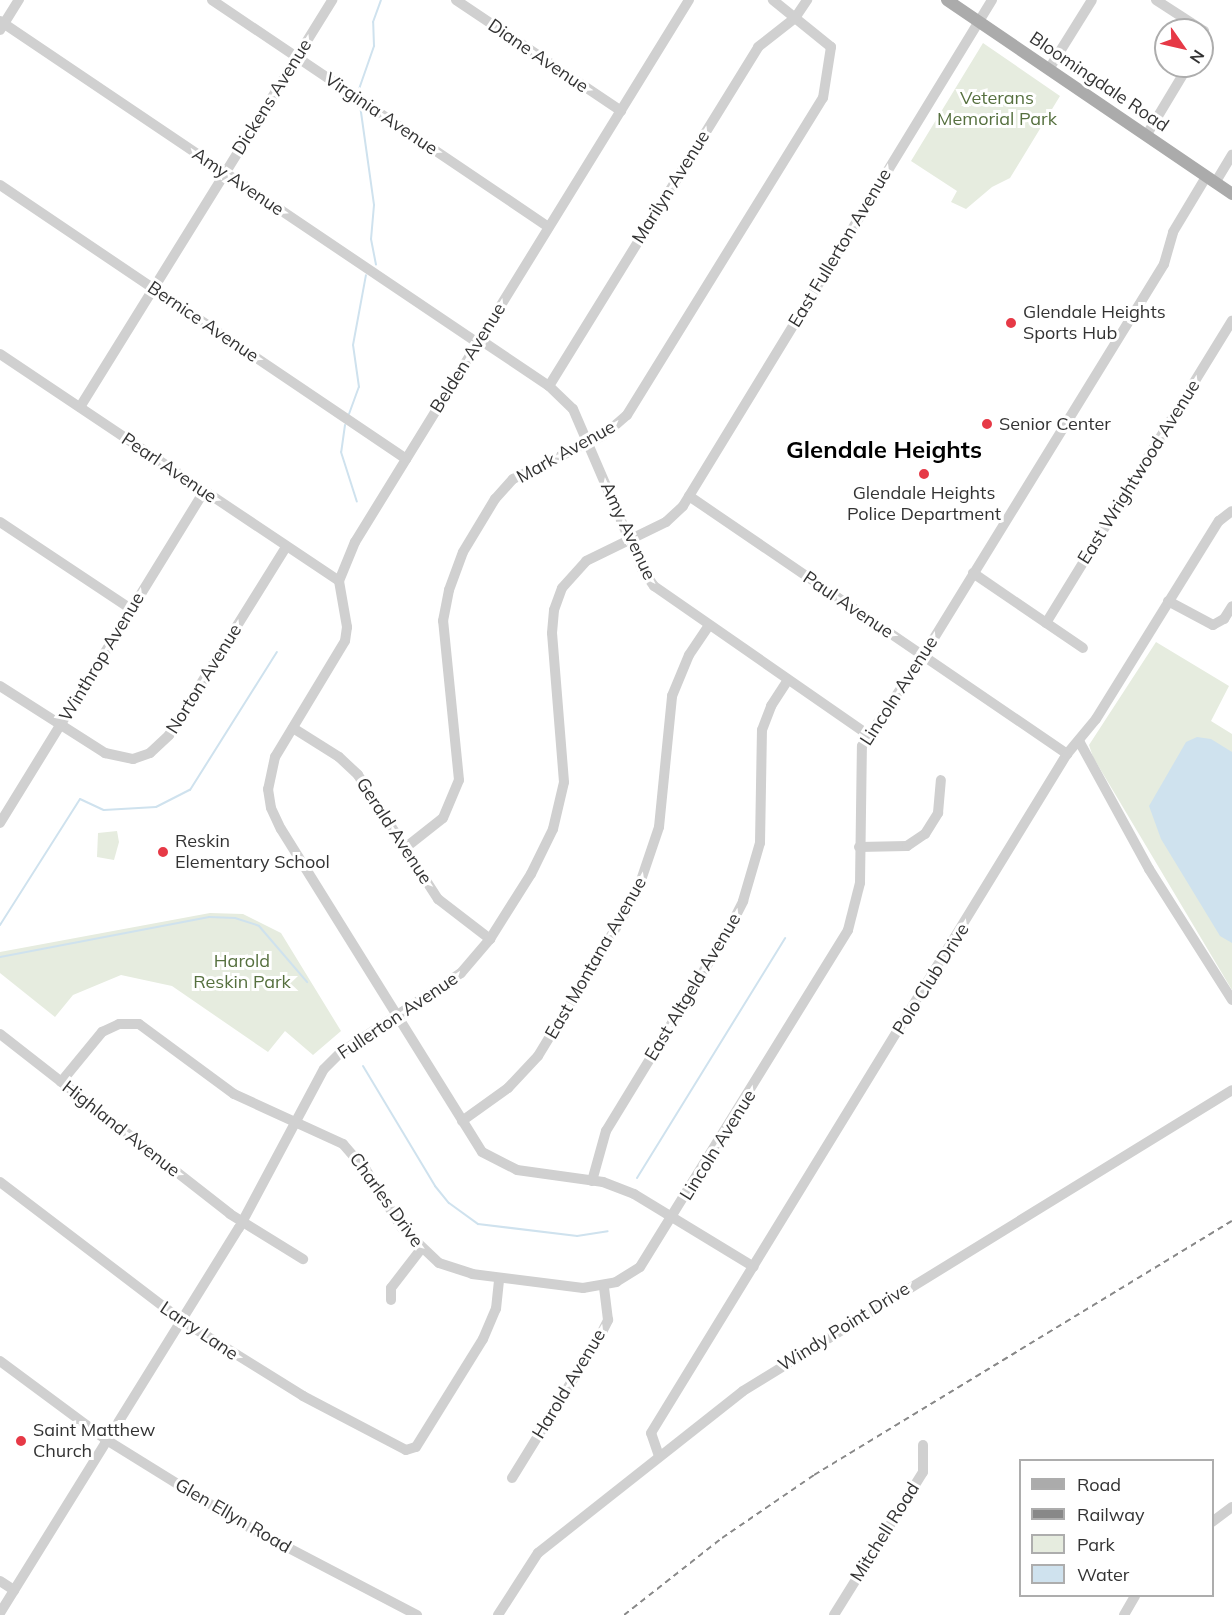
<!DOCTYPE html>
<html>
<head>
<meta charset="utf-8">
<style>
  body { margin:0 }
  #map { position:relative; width:1232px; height:1615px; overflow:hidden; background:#fff; font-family:Mulish,sans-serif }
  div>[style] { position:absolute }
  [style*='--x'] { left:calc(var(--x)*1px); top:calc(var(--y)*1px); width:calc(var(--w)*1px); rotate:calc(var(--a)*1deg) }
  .green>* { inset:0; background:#e6ecdf }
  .water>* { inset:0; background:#cfe2ee }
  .stream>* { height:2px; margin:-1px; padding:0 1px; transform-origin:1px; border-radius:1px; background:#cfe2ee }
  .minor>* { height:10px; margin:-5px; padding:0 5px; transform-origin:5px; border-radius:5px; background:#d0d0d0 }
  .major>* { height:12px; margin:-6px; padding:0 6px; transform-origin:6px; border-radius:6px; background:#ababab }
  .rail>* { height:2px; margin-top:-1px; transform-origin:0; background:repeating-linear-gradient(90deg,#888 0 6px,transparent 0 10.5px) }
  .dots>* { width:16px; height:16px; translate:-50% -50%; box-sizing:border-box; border:3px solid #fff; border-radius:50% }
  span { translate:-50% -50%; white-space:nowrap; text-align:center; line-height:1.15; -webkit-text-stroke:6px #fff; paint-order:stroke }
  .street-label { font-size:18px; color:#333 }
  .park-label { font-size:18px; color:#56703f }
  .poi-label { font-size:18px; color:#333 }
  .left { translate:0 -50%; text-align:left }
  .district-label { font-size:24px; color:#000; font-weight:700 }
  .legend { position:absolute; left:1019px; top:1459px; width:195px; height:138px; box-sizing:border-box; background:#fff; border:2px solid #adadad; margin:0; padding:8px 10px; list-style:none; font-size:18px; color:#333 }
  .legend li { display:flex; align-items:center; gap:12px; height:30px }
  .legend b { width:30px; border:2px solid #adadad }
  .north { position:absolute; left:1154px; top:18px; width:60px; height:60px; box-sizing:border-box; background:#fff; border:2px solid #adadad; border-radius:50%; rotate:124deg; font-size:16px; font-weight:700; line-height:24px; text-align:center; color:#333 }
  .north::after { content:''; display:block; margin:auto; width:21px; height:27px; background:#e63946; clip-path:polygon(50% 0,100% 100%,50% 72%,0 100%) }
</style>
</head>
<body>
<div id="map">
  <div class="green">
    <i style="clip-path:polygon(983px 43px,1060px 96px,1010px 178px,992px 187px,966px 209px,951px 202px,957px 191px,911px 161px)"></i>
    <i style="clip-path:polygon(1156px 642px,1229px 686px,1211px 721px,1232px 734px,1232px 990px,1093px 757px,1089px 745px)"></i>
    <i style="clip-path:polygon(117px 831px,119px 842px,114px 860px,97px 857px,98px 833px)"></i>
    <i style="clip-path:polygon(210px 913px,243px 914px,281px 933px,341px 1031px,313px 1055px,285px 1031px,268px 1052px,172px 986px,121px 975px,73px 995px,55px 1017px,0 973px,0 952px)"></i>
  </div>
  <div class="water">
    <i style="clip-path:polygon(1197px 737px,1211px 739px,1232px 752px,1232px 943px,1220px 936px,1161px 839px,1149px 806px,1186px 742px)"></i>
  </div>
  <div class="stream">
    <i style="--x:358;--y:92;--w:49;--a:-70.8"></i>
    <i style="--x:374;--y:46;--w:24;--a:-92"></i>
    <i style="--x:373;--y:22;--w:23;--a:-70"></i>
    <i style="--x:360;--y:105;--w:101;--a:82"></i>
    <i style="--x:374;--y:205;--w:34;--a:95"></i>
    <i style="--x:371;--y:239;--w:26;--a:79"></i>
    <i style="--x:349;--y:414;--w:29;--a:-70"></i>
    <i style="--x:359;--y:387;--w:42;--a:-98.1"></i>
    <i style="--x:353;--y:345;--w:71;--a:-79.5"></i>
    <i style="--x:345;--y:425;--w:27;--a:98"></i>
    <i style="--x:341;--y:452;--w:52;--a:72.3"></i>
    <i style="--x:0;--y:925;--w:149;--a:-57.6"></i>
    <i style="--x:80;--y:799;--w:26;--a:25"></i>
    <i style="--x:104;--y:810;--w:52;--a:-3.3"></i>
    <i style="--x:156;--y:807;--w:38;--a:-27"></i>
    <i style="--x:190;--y:790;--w:163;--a:-57.8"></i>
    <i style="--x:0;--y:957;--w:213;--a:-10.8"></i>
    <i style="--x:209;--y:917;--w:26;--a:2"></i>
    <i style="--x:235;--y:918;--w:25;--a:18"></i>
    <i style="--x:259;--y:926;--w:74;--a:49.4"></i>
    <i style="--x:363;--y:1066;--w:140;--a:59"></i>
    <i style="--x:435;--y:1186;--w:22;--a:51"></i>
    <i style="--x:449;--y:1203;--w:36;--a:36"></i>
    <i style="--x:478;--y:1224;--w:100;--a:6.9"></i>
    <i style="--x:577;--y:1236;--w:31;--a:-9"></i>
    <i style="--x:637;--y:1178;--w:282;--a:-58.3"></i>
  </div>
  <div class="minor">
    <i style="--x:212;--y:0;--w:406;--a:34"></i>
    <i style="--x:456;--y:0;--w:199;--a:33.9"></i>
    <i style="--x:689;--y:0;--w:637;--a:121.64"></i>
    <i style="--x:355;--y:542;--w:42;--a:112.3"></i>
    <i style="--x:339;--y:581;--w:47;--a:80.1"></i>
    <i style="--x:347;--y:627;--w:14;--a:98"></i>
    <i style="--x:345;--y:641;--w:135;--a:121.1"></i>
    <i style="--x:275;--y:757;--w:33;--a:102"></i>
    <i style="--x:268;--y:789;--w:19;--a:81"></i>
    <i style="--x:271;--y:808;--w:23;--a:65"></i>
    <i style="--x:281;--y:829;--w:380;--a:58.1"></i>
    <i style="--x:482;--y:1152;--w:39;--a:27"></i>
    <i style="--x:517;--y:1170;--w:87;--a:7.9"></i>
    <i style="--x:603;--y:1182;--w:33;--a:21"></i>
    <i style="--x:634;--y:1194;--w:140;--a:31.3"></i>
    <i style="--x:1156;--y:0;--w:57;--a:32.9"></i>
    <i style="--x:1204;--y:31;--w:12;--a:99"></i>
    <i style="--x:0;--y:21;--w:576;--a:33.97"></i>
    <i style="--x:0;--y:30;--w:36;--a:-58"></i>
    <i style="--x:1049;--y:69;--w:81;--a:-58.1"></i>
    <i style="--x:1146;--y:136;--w:82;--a:-59"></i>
    <i style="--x:1215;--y:183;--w:33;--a:-59"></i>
    <i style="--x:0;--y:185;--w:490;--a:34"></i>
    <i style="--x:479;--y:339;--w:84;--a:33.9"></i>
    <i style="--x:549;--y:386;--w:33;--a:44"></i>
    <i style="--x:573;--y:409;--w:174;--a:66.7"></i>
    <i style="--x:642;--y:569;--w:21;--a:55"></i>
    <i style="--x:654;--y:586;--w:261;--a:34.8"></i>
    <i style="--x:0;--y:354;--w:408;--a:33.8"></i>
    <i style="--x:549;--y:386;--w:398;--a:-58.3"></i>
    <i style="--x:758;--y:47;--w:47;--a:-38.1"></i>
    <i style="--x:795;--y:18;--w:22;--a:-56"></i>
    <i style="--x:80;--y:407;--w:479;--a:-58.2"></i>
    <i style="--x:689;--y:496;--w:458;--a:34.3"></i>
    <i style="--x:0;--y:522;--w:157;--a:33.6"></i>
    <i style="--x:973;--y:573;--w:133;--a:34.3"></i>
    <i style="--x:1168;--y:601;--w:51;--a:28.1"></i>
    <i style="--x:1213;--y:625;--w:13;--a:-29"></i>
    <i style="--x:1224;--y:619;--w:15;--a:-58"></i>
    <i style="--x:1046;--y:623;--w:355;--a:-58.4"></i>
    <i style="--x:0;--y:686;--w:125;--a:32.5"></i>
    <i style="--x:105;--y:753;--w:29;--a:12"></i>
    <i style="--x:133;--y:759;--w:18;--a:-19"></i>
    <i style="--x:150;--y:753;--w:26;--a:-43"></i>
    <i style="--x:169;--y:735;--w:221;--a:-58.1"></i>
    <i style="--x:293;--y:728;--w:54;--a:32.2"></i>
    <i style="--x:339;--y:757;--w:26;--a:43"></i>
    <i style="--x:358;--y:775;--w:148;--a:57.2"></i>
    <i style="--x:438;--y:899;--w:66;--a:37.6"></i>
    <i style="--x:1079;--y:741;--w:146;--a:61.3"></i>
    <i style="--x:1149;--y:869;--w:155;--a:57.6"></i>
    <i style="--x:0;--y:823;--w:390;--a:-58.4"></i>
    <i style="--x:859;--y:847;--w:48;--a:-1.2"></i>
    <i style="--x:907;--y:846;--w:22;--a:-34"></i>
    <i style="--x:925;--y:834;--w:25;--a:-58"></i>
    <i style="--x:938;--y:813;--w:33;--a:-85"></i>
    <i style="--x:405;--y:848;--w:48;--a:-38.3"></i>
    <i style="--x:443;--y:818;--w:41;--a:-67.2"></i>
    <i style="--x:459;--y:780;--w:160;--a:-95.7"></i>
    <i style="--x:443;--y:621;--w:32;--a:-79"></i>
    <i style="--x:449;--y:590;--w:40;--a:-69.8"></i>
    <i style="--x:463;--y:552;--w:62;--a:-58.9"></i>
    <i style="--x:495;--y:499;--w:27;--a:-48"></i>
    <i style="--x:513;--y:479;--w:101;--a:-25.8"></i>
    <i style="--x:604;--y:435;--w:30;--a:-41"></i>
    <i style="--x:627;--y:415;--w:373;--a:-58.3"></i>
    <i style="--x:823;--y:98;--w:52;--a:-81.1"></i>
    <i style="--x:831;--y:47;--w:75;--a:-141"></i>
    <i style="--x:0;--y:1034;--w:292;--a:38"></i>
    <i style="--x:230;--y:1214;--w:86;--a:31.7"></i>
    <i style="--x:61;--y:1082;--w:65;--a:-50.6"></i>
    <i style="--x:102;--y:1032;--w:19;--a:-25"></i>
    <i style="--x:119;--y:1024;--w:20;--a:0"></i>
    <i style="--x:139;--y:1024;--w:118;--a:36.4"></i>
    <i style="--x:234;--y:1094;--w:120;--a:24.6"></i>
    <i style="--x:343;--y:1144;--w:35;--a:49"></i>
    <i style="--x:366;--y:1170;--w:68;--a:58.2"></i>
    <i style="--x:402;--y:1228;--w:51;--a:43.4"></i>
    <i style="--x:439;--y:1263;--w:35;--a:18"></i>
    <i style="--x:472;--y:1274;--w:112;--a:7.2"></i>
    <i style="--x:583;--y:1288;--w:34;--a:-10"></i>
    <i style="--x:616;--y:1282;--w:28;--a:-32"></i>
    <i style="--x:640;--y:1267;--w:396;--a:-58.3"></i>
    <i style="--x:848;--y:930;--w:49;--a:-75.7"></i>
    <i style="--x:860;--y:883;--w:137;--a:-89.2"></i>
    <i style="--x:862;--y:746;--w:109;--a:-55.9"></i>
    <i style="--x:923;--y:656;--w:460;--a:-58.4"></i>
    <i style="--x:1164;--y:264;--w:33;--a:-74"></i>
    <i style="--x:1173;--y:232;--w:64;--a:-59"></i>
    <i style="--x:462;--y:1121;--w:57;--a:-35.7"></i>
    <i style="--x:508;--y:1088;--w:44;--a:-46.8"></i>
    <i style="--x:538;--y:1056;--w:188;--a:-58.7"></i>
    <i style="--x:636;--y:895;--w:72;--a:-71.3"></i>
    <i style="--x:659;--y:827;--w:132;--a:-84.3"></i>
    <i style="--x:672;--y:696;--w:44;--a:-67.5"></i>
    <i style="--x:689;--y:655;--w:36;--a:-56"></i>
    <i style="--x:592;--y:1181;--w:52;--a:-74.4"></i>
    <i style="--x:606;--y:1131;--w:232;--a:-58.6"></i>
    <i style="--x:727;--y:933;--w:36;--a:-63"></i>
    <i style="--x:743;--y:901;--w:60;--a:-73.7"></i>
    <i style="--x:760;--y:843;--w:113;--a:-89"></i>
    <i style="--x:762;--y:730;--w:26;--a:-69"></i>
    <i style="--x:771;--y:706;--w:31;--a:-57"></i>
    <i style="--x:0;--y:1182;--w:228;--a:37.3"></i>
    <i style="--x:181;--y:1320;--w:144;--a:31.9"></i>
    <i style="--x:303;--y:1396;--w:116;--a:27.7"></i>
    <i style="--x:406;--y:1450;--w:10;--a:-17"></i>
    <i style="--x:416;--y:1447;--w:127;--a:-58.2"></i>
    <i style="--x:483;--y:1339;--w:33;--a:-67"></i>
    <i style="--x:496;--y:1309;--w:31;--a:-84"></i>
    <i style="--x:391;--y:1300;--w:12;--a:-90"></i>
    <i style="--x:391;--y:1288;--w:49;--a:-52.4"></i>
    <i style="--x:0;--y:1361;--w:131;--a:36.6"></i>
    <i style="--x:105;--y:1439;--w:158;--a:31.8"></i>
    <i style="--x:239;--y:1522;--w:201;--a:27.6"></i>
    <i style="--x:659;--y:1456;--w:24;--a:-109"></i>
    <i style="--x:651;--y:1433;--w:796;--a:-58.51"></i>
    <i style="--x:1067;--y:754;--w:45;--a:-50.4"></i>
    <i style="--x:1096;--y:719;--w:233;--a:-58.2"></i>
    <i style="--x:1219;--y:521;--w:16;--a:-38"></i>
    <i style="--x:512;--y:1478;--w:169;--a:-58.3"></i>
    <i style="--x:601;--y:1334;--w:16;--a:-63"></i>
    <i style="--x:608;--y:1320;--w:34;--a:-97"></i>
    <i style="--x:1212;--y:1522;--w:25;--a:-37"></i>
    <i style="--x:0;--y:1581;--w:17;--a:33"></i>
    <i style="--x:0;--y:1613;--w:453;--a:-58.2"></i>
    <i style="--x:239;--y:1228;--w:180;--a:-61.9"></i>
    <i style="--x:324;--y:1069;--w:23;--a:-45"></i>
    <i style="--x:340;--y:1053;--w:145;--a:-33.5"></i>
    <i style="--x:461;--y:973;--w:45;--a:-49.5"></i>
    <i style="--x:490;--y:939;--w:77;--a:-57.8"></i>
    <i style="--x:531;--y:874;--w:50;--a:-63.9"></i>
    <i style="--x:553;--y:829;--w:48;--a:-76.8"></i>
    <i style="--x:564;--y:782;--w:149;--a:-94.6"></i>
    <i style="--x:552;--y:633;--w:23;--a:-85"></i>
    <i style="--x:554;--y:610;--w:23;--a:-70"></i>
    <i style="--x:562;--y:588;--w:36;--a:-48"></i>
    <i style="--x:586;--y:561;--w:89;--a:-26"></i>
    <i style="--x:666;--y:522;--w:23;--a:-43"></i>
    <i style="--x:683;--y:506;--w:593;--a:-58.59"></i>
    <i style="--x:498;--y:1615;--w:74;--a:-57.2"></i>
    <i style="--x:538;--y:1553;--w:261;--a:-38.3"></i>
    <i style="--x:743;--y:1391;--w:574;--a:-31.61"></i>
    <i style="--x:834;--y:1615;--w:168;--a:-58.1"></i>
    <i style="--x:923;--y:1472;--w:27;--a:-90"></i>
    <i style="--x:1124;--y:1615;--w:22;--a:-60"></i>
  </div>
  <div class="major">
    <i style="--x:947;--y:0;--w:345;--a:34.2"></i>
  </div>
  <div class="rail">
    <i style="--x:624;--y:1615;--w:125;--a:-38.2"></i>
    <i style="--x:722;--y:1538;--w:112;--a:-34.4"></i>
    <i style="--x:814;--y:1475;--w:489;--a:-31.3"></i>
  </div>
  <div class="dots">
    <i style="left:1011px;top:323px;background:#e63946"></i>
    <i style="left:987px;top:424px;background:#e63946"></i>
    <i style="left:924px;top:474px;background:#e63946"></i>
    <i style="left:163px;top:852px;background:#e63946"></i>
    <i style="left:21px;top:1441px;background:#e63946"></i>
  </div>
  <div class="street-label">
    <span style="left:538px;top:56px;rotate:34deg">Diane Avenue</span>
    <span style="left:1099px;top:82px;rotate:34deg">Bloomingdale Road</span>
    <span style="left:272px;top:97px;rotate:-58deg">Dickens Avenue</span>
    <span style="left:381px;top:114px;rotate:34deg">Virginia Avenue</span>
    <span style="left:238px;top:182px;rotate:34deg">Amy Avenue</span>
    <span style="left:671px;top:187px;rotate:-58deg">Marilyn Avenue</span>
    <span style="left:840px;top:248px;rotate:-59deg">East Fullerton Avenue</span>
    <span style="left:203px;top:322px;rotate:34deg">Bernice Avenue</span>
    <span style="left:468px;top:358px;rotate:-58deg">Belden Avenue</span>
    <span style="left:566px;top:452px;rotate:-29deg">Mark Avenue</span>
    <span style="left:169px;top:468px;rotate:34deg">Pearl Avenue</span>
    <span style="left:1139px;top:472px;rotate:-58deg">East Wrightwood Avenue</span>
    <span style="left:628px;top:531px;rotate:65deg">Amy Avenue</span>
    <span style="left:848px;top:605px;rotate:34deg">Paul Avenue</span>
    <span style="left:102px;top:657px;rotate:-59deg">Winthrop Avenue</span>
    <span style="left:204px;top:679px;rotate:-58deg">Norton Avenue</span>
    <span style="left:899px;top:691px;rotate:-57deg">Lincoln Avenue</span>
    <span style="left:394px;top:831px;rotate:57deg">Gerald Avenue</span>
    <span style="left:596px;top:958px;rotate:-60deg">East Montana Avenue</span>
    <span style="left:931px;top:979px;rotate:-58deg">Polo Club Drive</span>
    <span style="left:693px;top:987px;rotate:-59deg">East Altgeld Avenue</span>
    <span style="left:398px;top:1016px;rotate:-34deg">Fullerton Avenue</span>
    <span style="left:121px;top:1129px;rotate:38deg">Highland Avenue</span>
    <span style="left:718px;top:1145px;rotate:-58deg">Lincoln Avenue</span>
    <span style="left:386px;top:1200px;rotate:54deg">Charles Drive</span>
    <span style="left:844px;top:1327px;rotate:-32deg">Windy Point Drive</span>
    <span style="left:199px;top:1331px;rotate:34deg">Larry Lane</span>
    <span style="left:569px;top:1384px;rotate:-59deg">Harold Avenue</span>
    <span style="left:233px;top:1516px;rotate:30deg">Glen Ellyn Road</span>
    <span style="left:885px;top:1532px;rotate:-58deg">Mitchell Road</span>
  </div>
  <div class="park-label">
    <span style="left:997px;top:109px">Veterans<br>Memorial Park</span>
    <span style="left:242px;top:972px">Harold<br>Reskin Park</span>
  </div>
  <div class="poi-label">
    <span class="left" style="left:1023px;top:323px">Glendale Heights<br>Sports Hub</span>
    <span class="left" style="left:999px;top:424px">Senior Center</span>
    <span style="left:924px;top:504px">Glendale Heights<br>Police Department</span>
    <span class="left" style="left:175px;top:852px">Reskin<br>Elementary School</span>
    <span class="left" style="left:33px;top:1441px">Saint Matthew<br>Church</span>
  </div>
  <div class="district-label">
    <span style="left:884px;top:450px">Glendale Heights</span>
  </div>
  <ul class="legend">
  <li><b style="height:8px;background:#ababab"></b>Road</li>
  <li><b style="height:8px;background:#888"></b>Railway</li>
  <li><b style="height:16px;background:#e6ecdf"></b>Park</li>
  <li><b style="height:16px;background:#cfe2ee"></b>Water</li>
  </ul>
  <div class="north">N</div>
</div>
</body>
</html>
